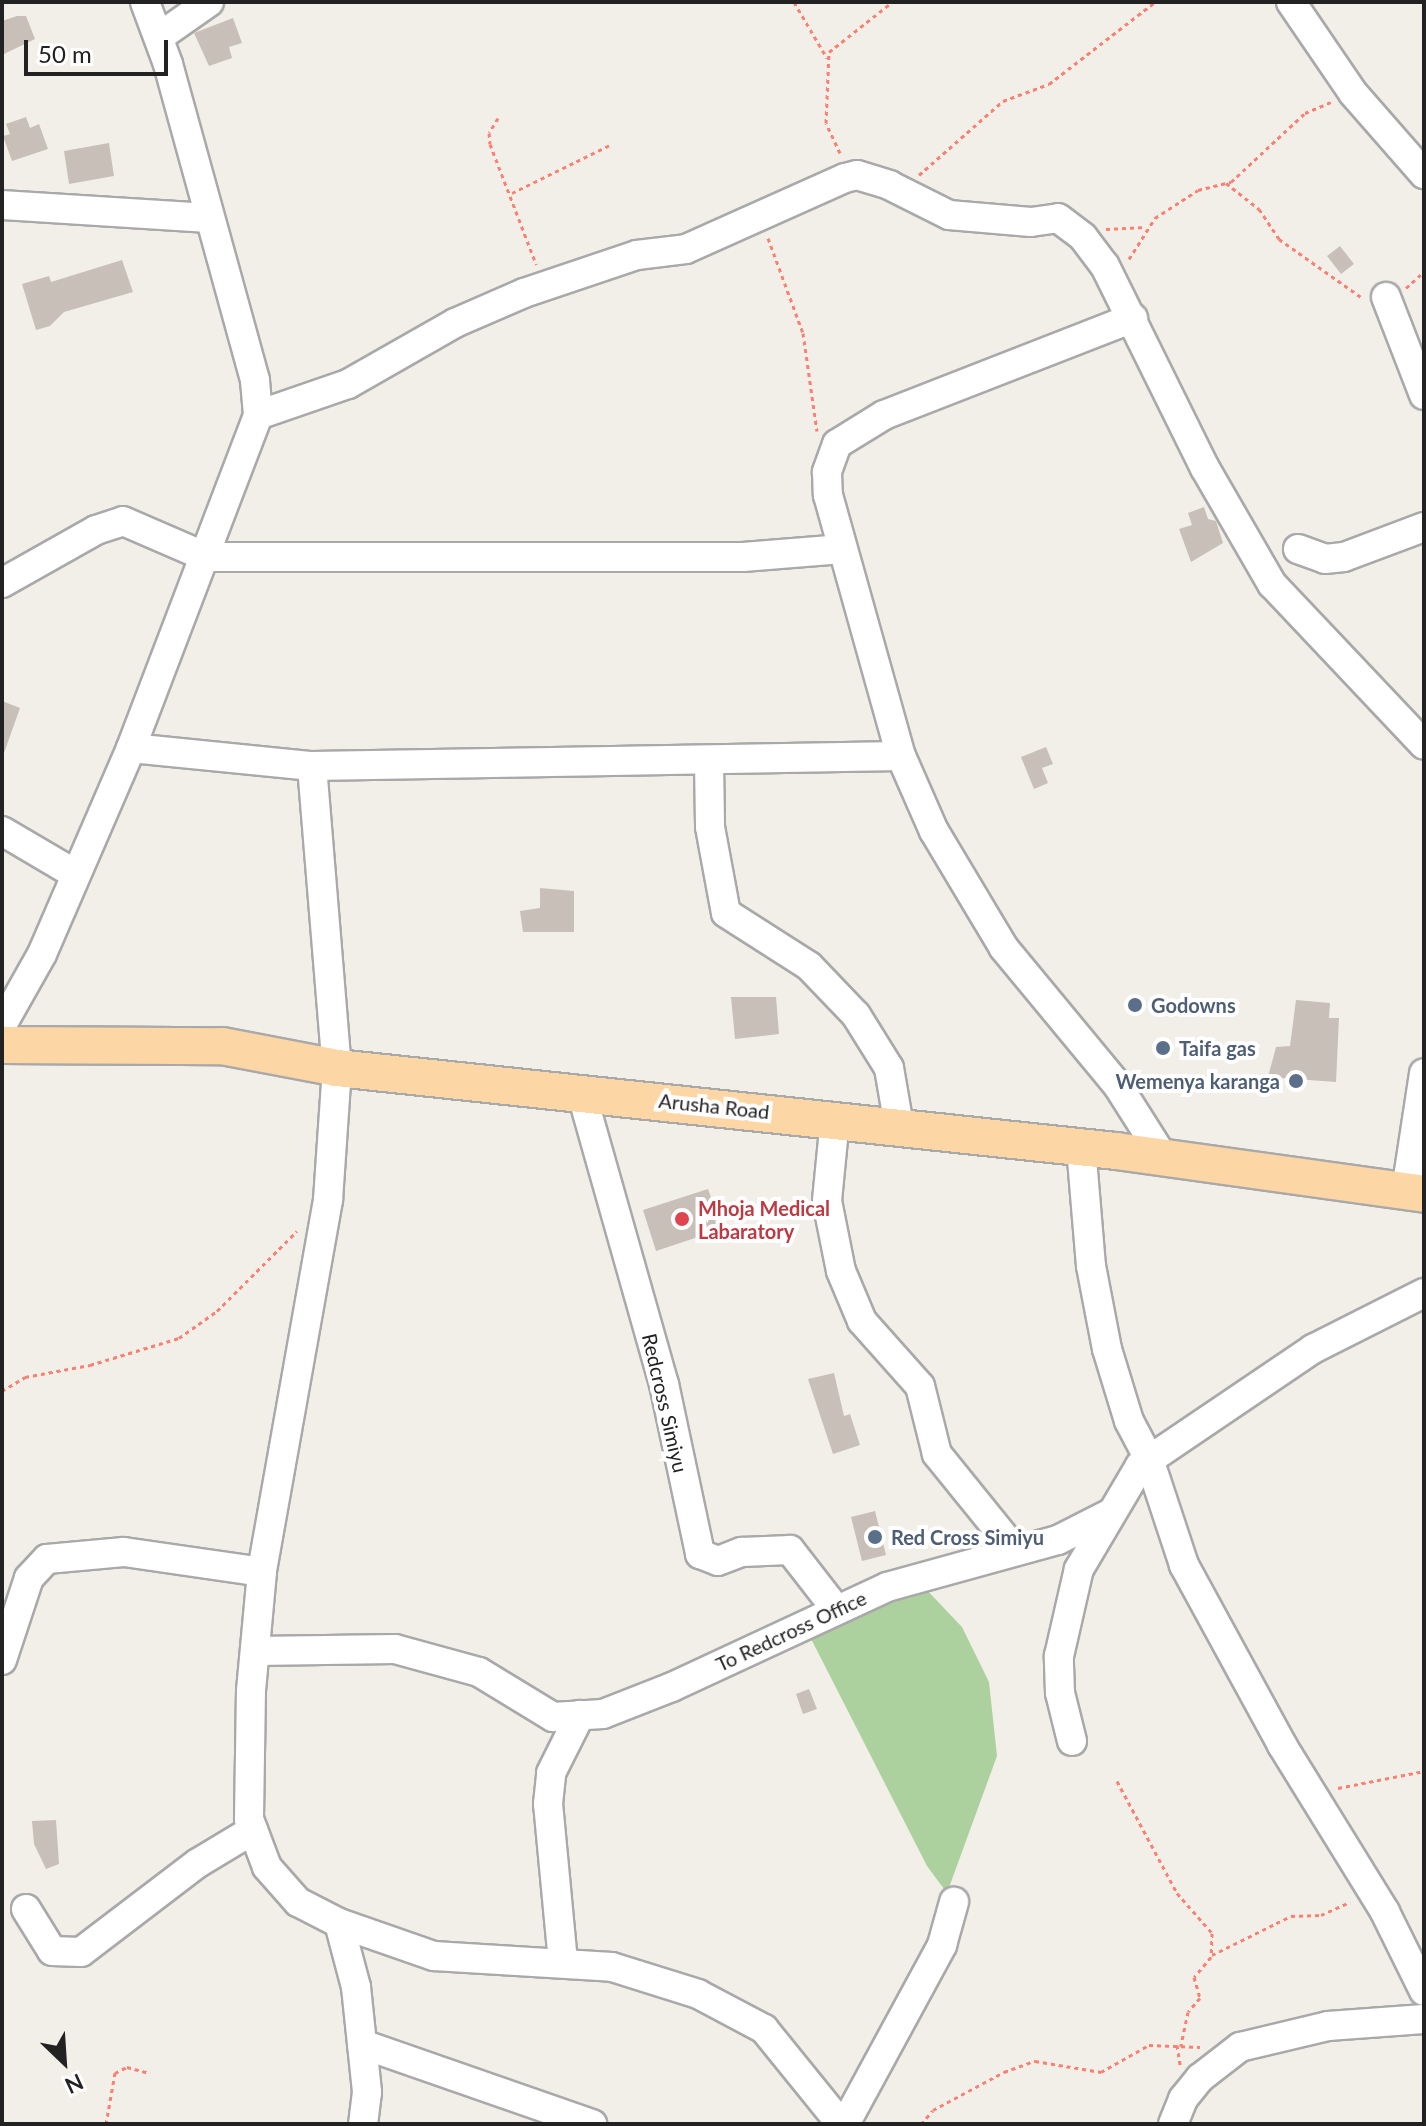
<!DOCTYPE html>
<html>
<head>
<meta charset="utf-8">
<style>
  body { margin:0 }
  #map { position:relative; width:1426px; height:2126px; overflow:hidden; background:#f2efe9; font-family:Lato,sans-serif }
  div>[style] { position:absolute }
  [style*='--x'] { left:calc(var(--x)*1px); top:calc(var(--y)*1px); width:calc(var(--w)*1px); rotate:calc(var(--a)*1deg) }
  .forest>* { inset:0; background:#add19e }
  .building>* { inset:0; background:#c7bfb8 }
  .path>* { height:3px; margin-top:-1.5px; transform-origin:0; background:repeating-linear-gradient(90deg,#fa8072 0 4px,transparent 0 8px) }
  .roads { filter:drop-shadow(2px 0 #a9a9a9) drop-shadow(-2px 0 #a9a9a9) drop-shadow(0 2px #a9a9a9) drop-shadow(0 -2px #a9a9a9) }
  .minor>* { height:28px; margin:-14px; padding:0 14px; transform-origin:14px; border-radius:14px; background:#fff }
  .major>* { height:36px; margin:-18px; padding:0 18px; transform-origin:18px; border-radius:18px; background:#fcd6a4 }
  .dots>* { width:22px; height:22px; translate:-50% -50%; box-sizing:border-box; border:4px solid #fff; border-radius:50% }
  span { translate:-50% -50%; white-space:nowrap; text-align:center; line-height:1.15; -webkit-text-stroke:8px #fff; paint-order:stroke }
  .service-label { font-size:20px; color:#4e5e75; font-weight:700 }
  .left { translate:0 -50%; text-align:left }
  .right { translate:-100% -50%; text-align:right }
  .street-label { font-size:20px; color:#222 }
  .health-label { font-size:20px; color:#be3a42; font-weight:700 }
  .frame { position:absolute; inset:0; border:4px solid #222; pointer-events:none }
  .north { position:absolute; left:24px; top:2022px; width:80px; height:80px; -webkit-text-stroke:6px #fff; paint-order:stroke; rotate:155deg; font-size:22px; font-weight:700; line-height:32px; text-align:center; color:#222 }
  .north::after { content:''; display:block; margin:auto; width:28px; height:36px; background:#222; clip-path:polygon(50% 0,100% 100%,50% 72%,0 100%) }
  .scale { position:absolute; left:24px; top:40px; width:144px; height:36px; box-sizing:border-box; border:4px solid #222; border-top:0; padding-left:10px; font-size:24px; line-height:28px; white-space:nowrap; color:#222; -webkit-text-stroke:6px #fff; paint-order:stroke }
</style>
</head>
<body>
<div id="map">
  <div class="forest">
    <i style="clip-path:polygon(923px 1586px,962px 1627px,989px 1682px,997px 1756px,947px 1893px,927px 1866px,805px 1627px)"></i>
  </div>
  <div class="building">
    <i style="clip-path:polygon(17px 16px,26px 16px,35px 39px,2px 55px,2px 21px)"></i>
    <i style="clip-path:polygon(233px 18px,242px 43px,229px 47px,232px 58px,209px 66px,194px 33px)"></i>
    <i style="clip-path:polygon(26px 117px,30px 128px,39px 124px,48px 149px,12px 161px,3px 136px,10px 134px,6px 124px)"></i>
    <i style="clip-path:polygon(109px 143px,114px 176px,69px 184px,64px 151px)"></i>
    <i style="clip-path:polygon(1340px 246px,1354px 264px,1341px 274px,1327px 256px)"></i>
    <i style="clip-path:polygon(122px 260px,133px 292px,64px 312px,50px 326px,36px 330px,22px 284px,49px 276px,51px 282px)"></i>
    <i style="clip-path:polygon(1204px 507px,1208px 519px,1216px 521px,1223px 543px,1191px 562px,1179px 529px,1192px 525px,1188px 513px)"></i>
    <i style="clip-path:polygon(2px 701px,20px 708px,4px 753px,2px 753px)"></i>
    <i style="clip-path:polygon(1046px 747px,1053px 764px,1042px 768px,1048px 783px,1034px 789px,1021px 757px)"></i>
    <i style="clip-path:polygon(540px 888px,574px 891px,574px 932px,523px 932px,520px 911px,540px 908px)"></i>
    <i style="clip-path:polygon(731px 997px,776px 997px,779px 1034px,735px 1039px)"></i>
    <i style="clip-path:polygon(1296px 1000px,1330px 1003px,1329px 1018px,1339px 1018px,1336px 1082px,1268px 1077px,1276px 1047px,1290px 1046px)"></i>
    <i style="clip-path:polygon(708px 1189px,722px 1229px,656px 1251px,643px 1210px)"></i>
    <i style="clip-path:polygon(834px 1373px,844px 1416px,850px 1414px,860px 1445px,833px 1454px,808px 1379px)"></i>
    <i style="clip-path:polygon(875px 1511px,886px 1555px,862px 1561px,851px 1517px)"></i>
    <i style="clip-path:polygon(809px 1689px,817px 1709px,803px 1714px,796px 1694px)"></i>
    <i style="clip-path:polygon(56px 1820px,59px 1864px,46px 1869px,34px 1844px,32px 1821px)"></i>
  </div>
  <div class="path">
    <i style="--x:794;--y:2;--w:65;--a:59.5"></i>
    <i style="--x:498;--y:118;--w:17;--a:121"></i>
    <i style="--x:489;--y:133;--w:11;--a:85"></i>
    <i style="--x:490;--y:144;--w:129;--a:69"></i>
    <i style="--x:840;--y:153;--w:33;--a:-115"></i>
    <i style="--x:826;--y:123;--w:71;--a:-87.6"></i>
    <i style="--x:829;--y:52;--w:80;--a:-38.4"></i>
    <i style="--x:919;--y:175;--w:112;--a:-41.4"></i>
    <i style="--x:1003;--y:101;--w:49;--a:-20.3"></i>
    <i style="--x:1049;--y:84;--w:134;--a:-37.7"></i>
    <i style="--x:1226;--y:183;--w:42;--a:38.2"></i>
    <i style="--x:1259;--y:209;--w:36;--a:56"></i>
    <i style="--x:1279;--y:239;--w:100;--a:35.3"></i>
    <i style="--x:512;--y:193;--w:111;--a:-26.1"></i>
    <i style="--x:1106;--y:229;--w:40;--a:-2.9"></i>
    <i style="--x:768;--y:238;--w:101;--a:69.8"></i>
    <i style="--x:803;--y:333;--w:99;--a:81.9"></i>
    <i style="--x:1129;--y:259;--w:49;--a:-57.6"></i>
    <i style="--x:1155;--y:218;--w:51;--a:-33.1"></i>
    <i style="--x:1198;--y:190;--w:34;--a:-14"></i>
    <i style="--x:1231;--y:182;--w:101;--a:-43"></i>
    <i style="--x:1305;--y:113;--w:28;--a:-23"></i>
    <i style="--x:1406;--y:288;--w:24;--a:-42"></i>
    <i style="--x:2;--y:1391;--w:27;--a:-31"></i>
    <i style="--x:25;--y:1377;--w:66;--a:-10.5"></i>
    <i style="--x:90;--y:1365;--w:93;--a:-16.9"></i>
    <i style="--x:179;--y:1338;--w:47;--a:-35.4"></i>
    <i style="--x:217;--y:1311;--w:113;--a:-45"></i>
    <i style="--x:1117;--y:1781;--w:127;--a:61.8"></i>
    <i style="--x:1177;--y:1893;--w:53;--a:48.8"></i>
    <i style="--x:1212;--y:1933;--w:24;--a:92"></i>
    <i style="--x:1211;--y:1957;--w:26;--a:130"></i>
    <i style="--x:1194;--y:1977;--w:22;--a:74"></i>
    <i style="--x:1200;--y:1998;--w:18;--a:131"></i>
    <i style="--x:1188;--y:2012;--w:35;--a:102"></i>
    <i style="--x:1338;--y:1788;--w:88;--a:-11.2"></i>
    <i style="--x:1212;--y:1955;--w:88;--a:-26.3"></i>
    <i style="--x:1291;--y:1916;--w:30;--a:-2"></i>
    <i style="--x:1321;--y:1915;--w:32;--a:-24"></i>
    <i style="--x:1177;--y:2045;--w:20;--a:81"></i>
    <i style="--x:106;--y:2124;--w:52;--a:-80"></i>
    <i style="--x:115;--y:2073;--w:13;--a:-27"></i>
    <i style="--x:127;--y:2067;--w:24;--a:15"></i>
    <i style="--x:921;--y:2124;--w:18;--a:-49"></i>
    <i style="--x:933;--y:2110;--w:81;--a:-28.2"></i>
    <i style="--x:1004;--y:2072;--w:33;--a:-20"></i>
    <i style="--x:1035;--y:2061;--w:67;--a:9.5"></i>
    <i style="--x:1101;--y:2072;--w:55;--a:-29.4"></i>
    <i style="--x:1149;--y:2045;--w:51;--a:2.2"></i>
  </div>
  <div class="roads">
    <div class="minor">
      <i style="--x:1291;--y:2;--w:110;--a:55.7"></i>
      <i style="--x:1353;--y:93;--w:108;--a:48.8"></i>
      <i style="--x:159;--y:37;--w:61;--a:-35"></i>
      <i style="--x:2;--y:205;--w:205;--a:3.6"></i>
      <i style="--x:1386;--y:297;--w:105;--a:68.8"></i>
      <i style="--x:1133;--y:318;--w:267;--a:158.7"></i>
      <i style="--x:884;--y:415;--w:55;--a:148.3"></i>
      <i style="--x:837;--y:444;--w:30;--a:110"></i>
      <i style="--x:827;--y:472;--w:23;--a:88"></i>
      <i style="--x:828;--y:495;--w:271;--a:74.4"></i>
      <i style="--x:901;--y:756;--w:82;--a:66.3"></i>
      <i style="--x:934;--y:831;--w:136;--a:59.1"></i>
      <i style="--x:1004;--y:948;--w:179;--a:50.4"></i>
      <i style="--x:1118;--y:1086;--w:84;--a:57.6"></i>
      <i style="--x:258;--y:415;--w:95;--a:-19"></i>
      <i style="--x:348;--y:384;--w:123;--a:-29.7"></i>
      <i style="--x:455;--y:323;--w:75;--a:-23.5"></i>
      <i style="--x:524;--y:293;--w:119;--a:-18.6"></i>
      <i style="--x:637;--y:255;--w:49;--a:-7"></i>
      <i style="--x:686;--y:249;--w:174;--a:-24.1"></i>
      <i style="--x:845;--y:178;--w:12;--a:-14"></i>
      <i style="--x:857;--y:175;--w:34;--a:17"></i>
      <i style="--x:889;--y:185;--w:67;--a:26.6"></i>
      <i style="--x:949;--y:215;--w:82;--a:4.9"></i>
      <i style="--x:1031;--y:222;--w:27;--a:-8"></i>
      <i style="--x:1058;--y:218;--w:31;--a:37"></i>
      <i style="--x:1083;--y:237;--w:36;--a:53"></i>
      <i style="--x:1105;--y:266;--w:225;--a:63.7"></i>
      <i style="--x:1205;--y:468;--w:134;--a:60"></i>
      <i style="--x:1272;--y:584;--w:221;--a:46.6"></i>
      <i style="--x:1298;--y:549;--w:29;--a:20"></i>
      <i style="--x:1325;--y:559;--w:19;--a:-6"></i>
      <i style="--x:1344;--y:557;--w:85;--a:-20.6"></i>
      <i style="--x:2;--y:583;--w:108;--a:-29.4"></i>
      <i style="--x:96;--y:530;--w:28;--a:-18"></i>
      <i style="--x:123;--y:521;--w:90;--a:23.4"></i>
      <i style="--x:206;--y:557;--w:537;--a:0"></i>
      <i style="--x:743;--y:557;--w:100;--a:-4.6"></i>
      <i style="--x:131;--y:748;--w:182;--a:5.7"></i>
      <i style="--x:312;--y:766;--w:589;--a:-0.97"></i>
      <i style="--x:709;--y:761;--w:66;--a:89.1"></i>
      <i style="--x:710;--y:827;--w:87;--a:79.5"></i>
      <i style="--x:726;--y:913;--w:98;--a:32.6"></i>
      <i style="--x:809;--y:966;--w:68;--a:46.2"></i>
      <i style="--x:856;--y:1015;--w:62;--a:58.1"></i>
      <i style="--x:889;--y:1068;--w:59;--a:80.2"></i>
      <i style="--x:312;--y:766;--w:303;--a:85.3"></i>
      <i style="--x:337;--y:1068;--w:132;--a:93.9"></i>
      <i style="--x:328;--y:1200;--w:378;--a:100.1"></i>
      <i style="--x:262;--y:1572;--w:119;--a:95.3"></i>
      <i style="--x:251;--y:1690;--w:129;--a:90.9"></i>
      <i style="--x:249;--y:1819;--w:51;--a:69.4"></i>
      <i style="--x:267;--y:1867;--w:47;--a:48.5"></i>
      <i style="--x:298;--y:1902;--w:46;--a:27.1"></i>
      <i style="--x:339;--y:1923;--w:101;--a:19.2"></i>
      <i style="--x:434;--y:1956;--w:178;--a:3.5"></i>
      <i style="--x:612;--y:1967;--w:90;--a:17.4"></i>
      <i style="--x:698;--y:1994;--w:75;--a:27.9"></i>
      <i style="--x:764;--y:2029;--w:122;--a:51"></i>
      <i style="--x:2;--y:831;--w:85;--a:30.5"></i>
      <i style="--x:2;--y:1025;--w:81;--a:-60.6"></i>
      <i style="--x:42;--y:954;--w:224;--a:-66.6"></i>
      <i style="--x:131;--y:748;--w:356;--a:-69.1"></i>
      <i style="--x:258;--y:415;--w:35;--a:-95"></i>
      <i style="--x:255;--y:380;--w:328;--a:-105.4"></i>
      <i style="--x:168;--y:64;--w:66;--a:-110.4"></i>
      <i style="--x:581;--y:1091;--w:305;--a:74.2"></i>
      <i style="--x:664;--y:1384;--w:174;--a:78"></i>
      <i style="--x:700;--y:1554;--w:19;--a:21"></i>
      <i style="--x:718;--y:1561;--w:26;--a:-21"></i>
      <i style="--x:742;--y:1552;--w:48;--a:-2.4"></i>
      <i style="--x:790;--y:1550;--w:75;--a:52.1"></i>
      <i style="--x:835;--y:1119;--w:82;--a:95.6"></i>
      <i style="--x:827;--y:1201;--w:71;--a:78.7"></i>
      <i style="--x:841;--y:1271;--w:54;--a:67.2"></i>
      <i style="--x:862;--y:1321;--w:87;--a:48.3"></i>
      <i style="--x:920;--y:1386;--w:70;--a:76"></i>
      <i style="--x:937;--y:1454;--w:122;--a:51"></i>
      <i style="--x:1081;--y:1147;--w:119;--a:85.2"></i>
      <i style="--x:1091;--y:1266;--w:85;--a:79.1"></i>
      <i style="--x:1107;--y:1349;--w:75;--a:73"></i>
      <i style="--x:1129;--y:1421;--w:43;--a:62.2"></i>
      <i style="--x:1149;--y:1459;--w:112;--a:71.7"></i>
      <i style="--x:1184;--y:1565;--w:205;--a:61.4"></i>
      <i style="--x:1282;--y:1745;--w:196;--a:58.3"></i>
      <i style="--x:1385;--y:1912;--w:88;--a:63.7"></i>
      <i style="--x:1406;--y:1191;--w:119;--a:-81.3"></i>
      <i style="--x:255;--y:1651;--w:140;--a:-0.8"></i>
      <i style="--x:395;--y:1649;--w:87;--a:15.3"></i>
      <i style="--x:479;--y:1672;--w:87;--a:31.3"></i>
      <i style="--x:553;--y:1717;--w:50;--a:-3.4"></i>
      <i style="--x:603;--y:1714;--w:74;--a:-21.4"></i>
      <i style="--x:672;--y:1687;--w:237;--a:-24.9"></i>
      <i style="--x:887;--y:1587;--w:177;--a:-15.4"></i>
      <i style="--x:1058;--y:1540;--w:59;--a:-27"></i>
      <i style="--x:2;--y:1660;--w:86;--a:-71.8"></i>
      <i style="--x:29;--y:1578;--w:26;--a:-47"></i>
      <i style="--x:47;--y:1559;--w:77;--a:-5.2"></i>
      <i style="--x:124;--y:1552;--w:139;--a:8.2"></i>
      <i style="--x:1072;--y:1741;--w:49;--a:-104"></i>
      <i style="--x:1060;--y:1693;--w:37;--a:-92"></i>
      <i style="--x:1059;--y:1656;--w:89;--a:-77.1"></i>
      <i style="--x:1079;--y:1569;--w:120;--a:-59.4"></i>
      <i style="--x:1140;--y:1466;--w:209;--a:-34.1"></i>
      <i style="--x:1313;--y:1349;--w:124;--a:-26.8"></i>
      <i style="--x:26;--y:1909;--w:49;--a:58.2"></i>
      <i style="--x:52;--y:1951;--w:29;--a:2"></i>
      <i style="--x:81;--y:1952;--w:147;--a:-37.3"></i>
      <i style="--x:198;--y:1863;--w:64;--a:-31"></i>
      <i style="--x:339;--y:1923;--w:66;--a:75.1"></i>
      <i style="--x:356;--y:1987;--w:106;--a:84"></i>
      <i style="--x:367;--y:2092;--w:32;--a:97"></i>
      <i style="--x:563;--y:1962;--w:159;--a:-95.4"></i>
      <i style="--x:548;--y:1804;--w:31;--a:-84"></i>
      <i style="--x:551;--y:1773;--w:65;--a:-63.4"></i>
      <i style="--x:362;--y:2044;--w:244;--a:19.2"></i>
      <i style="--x:845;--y:2124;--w:204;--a:-61.5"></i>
      <i style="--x:942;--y:1945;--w:45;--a:-74.4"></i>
      <i style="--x:1173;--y:2124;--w:27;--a:-68"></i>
      <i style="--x:1183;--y:2099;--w:27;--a:-51"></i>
      <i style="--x:1200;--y:2078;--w:51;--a:-37.8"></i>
      <i style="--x:1240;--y:2047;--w:90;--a:-13.4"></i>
      <i style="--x:1328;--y:2026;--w:96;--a:-4.2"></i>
    </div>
    <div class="major">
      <i style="--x:2;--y:1045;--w:220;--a:0.3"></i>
      <i style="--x:222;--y:1046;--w:117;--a:10.8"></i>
      <i style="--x:337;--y:1068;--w:783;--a:6.08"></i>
      <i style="--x:1116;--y:1151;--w:311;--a:7.9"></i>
    </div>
  </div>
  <div class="dots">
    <i style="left:1135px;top:1005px;background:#5c6f8a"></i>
    <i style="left:1163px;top:1048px;background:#5c6f8a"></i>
    <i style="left:1296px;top:1081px;background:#5c6f8a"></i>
    <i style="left:682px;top:1219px;background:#e0444e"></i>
    <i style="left:875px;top:1537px;background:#5c6f8a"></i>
  </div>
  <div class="service-label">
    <span class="left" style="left:1151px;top:1005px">Godowns</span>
    <span class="left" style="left:1179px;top:1048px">Taifa gas</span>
    <span class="right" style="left:1280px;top:1081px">Wemenya karanga</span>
    <span class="left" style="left:891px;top:1537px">Red Cross Simiyu</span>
  </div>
  <div class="street-label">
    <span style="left:714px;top:1106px;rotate:6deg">Arusha Road</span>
    <span style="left:665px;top:1403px;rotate:77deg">Redcross Simiyu</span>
    <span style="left:791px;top:1631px;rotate:-25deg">To Redcross Office</span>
  </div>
  <div class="health-label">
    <span class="left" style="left:698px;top:1220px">Mhoja Medical<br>Labaratory</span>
  </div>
  <div class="frame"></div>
  <div class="north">N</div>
  <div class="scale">50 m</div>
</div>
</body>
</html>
